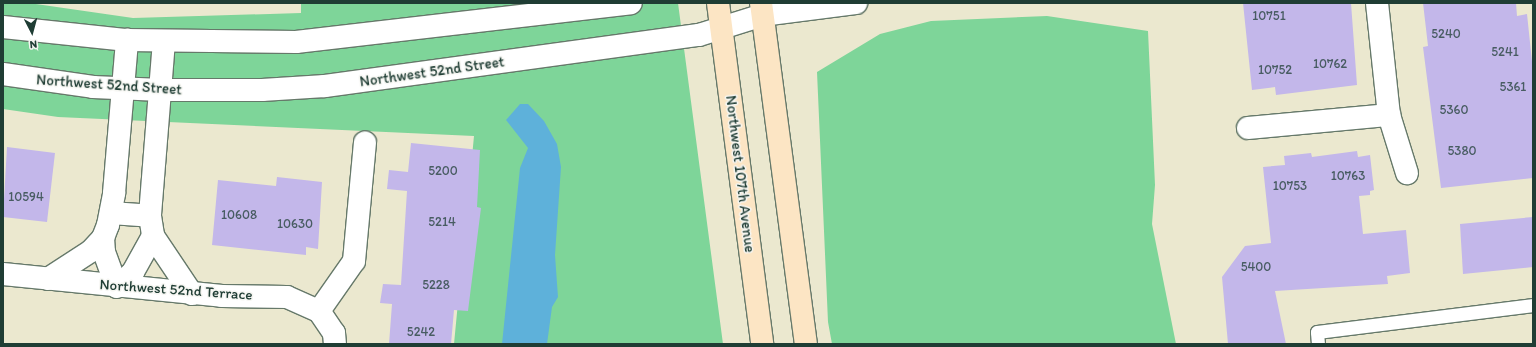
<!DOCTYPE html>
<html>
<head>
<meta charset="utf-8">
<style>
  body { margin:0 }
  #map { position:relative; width:1536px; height:347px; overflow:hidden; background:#ebe8cf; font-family:Itim,sans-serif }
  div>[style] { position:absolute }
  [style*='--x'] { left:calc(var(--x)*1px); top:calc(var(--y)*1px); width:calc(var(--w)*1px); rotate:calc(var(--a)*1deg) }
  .green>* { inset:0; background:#7ed599 }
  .water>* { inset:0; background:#5eb1da }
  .building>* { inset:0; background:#c3b7ea }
  .roads { filter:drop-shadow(1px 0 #66796a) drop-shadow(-1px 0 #66796a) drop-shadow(0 1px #66796a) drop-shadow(0 -1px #66796a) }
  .service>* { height:13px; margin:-6.5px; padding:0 6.5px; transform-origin:6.5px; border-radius:6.5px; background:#fff }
  .minor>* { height:22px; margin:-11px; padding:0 11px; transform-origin:11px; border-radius:11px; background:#fff }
  .tertiary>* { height:22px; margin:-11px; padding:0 11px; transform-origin:11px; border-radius:11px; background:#fff }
  .secondary>* { height:22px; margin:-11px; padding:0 11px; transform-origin:11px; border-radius:11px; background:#fce5c4 }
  span { translate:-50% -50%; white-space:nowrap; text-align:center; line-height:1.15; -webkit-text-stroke:3px #f6f6f2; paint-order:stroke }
  .number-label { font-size:13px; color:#485c62 }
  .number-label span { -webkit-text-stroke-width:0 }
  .street-label { font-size:15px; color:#1f3d34 }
  .frame { position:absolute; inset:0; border:4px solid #1f3d34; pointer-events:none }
  .north { position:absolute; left:12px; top:12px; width:40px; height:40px; -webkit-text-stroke:3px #f6f6f2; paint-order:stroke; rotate:174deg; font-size:11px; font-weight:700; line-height:16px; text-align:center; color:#1f3d34 }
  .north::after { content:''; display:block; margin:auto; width:14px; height:18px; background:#1f3d34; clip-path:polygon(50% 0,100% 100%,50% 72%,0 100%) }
</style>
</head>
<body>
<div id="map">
  <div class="green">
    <i style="clip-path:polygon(3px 3px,29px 3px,133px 18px,301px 13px,301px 3px,678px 3px,723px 344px,454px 344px,474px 136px,58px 117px,3px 109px)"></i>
    <i style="clip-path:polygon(1047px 16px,1148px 31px,1155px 185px,1152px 224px,1176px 344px,832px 344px,828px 322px,817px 72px,880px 34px,931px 21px)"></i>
  </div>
  <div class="water">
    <i style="clip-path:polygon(520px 104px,528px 104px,544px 121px,557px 144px,561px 167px,555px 255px,558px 297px,552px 307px,547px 344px,502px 344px,520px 168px,528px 148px,506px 120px)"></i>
  </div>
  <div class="building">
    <i style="clip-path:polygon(1243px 3px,1351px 3px,1357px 85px,1276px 95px,1275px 87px,1252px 90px)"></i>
    <i style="clip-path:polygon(1423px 3px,1516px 3px,1517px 16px,1527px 14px,1533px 71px,1533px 178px,1441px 188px,1423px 47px,1428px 46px)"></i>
    <i style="clip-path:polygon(411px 143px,480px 150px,477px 207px,481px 208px,468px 311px,454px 310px,451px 344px,389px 344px,392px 304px,380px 303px,383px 284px,401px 285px,407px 191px,387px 189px,389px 170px,408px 172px)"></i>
    <i style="clip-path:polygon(7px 147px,55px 153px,47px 222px,3px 217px)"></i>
    <i style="clip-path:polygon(1357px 151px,1358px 157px,1370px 155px,1374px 190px,1370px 191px,1370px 195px,1359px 196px,1363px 234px,1406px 230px,1410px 273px,1387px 276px,1388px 284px,1275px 291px,1286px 344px,1228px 344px,1222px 277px,1245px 246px,1271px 243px,1263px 167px,1285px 165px,1284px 156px,1311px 153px,1312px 157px)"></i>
    <i style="clip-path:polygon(277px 177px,322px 182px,318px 249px,306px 247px,306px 255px,212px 245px,218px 180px,276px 186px)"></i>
    <i style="clip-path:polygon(1533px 217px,1533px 267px,1463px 274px,1460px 224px)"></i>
  </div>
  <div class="roads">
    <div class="service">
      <i style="--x:1318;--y:344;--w:12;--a:-95"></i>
      <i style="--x:1317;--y:332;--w:218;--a:-7.1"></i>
    </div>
    <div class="minor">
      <i style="--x:1377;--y:3;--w:113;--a:83.9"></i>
      <i style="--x:1389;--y:115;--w:61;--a:72.8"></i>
      <i style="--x:763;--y:15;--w:94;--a:-7.4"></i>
      <i style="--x:164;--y:41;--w:176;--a:94.6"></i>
      <i style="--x:150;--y:216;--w:20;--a:81"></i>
      <i style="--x:153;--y:236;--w:70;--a:56.1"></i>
      <i style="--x:1248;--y:128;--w:142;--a:-5.3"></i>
      <i style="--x:111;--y:213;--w:39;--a:4"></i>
      <i style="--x:103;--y:238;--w:14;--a:86"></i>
      <i style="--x:104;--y:252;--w:37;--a:70"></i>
      <i style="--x:3;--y:274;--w:220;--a:5.7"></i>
      <i style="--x:222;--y:296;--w:65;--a:0.9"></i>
      <i style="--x:287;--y:297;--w:35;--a:24"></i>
      <i style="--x:319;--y:311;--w:27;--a:56"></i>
      <i style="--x:334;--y:333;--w:11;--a:85"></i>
      <i style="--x:48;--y:279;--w:51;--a:-33.1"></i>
      <i style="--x:91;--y:251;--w:18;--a:-47"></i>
      <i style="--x:103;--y:238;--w:14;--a:-69"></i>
      <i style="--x:108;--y:225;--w:33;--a:-79"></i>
      <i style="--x:114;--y:193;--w:154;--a:-85.1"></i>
      <i style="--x:117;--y:287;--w:22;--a:-43"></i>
      <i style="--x:133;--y:272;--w:41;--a:-60.9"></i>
      <i style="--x:319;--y:311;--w:61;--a:-55"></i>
      <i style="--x:354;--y:261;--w:119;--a:-84.7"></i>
    </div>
    <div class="tertiary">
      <i style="--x:3;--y:27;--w:125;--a:6"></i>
      <i style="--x:127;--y:40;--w:169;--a:0.7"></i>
      <i style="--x:296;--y:42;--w:337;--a:-6.6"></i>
      <i style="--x:3;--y:74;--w:91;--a:8.2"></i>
      <i style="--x:93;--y:87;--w:68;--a:2.5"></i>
      <i style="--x:161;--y:90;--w:101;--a:0"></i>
      <i style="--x:262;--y:90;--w:63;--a:-3.6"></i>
      <i style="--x:325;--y:86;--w:377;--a:-7.8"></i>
      <i style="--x:699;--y:35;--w:67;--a:-17.4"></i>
    </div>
    <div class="secondary">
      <i style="--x:718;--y:3;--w:344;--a:82.6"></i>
      <i style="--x:761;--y:3;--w:344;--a:82.5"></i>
    </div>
  </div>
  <div class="number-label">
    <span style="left:1269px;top:16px">10751</span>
    <span style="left:1446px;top:34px">5240</span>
    <span style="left:1505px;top:52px">5241</span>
    <span style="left:1330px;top:64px">10762</span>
    <span style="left:1275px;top:70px">10752</span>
    <span style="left:1513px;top:87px">5361</span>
    <span style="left:1454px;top:110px">5360</span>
    <span style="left:1462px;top:151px">5380</span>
    <span style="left:443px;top:171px">5200</span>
    <span style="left:1348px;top:176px">10763</span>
    <span style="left:1290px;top:186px">10753</span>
    <span style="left:26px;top:197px">10594</span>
    <span style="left:239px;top:215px">10608</span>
    <span style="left:442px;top:222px">5214</span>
    <span style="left:295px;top:224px">10630</span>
    <span style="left:1256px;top:267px">5400</span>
    <span style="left:436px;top:285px">5228</span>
    <span style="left:421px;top:332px">5242</span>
  </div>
  <div class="street-label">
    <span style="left:432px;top:72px;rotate:-8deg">Northwest 52nd Street</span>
    <span style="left:109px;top:85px;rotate:4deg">Northwest 52nd Street</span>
    <span style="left:740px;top:174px;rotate:83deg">Northwest 107th Avenue</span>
    <span style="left:176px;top:290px;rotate:4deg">Northwest 52nd Terrace</span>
  </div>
  <div class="frame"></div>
  <div class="north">N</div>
</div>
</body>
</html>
